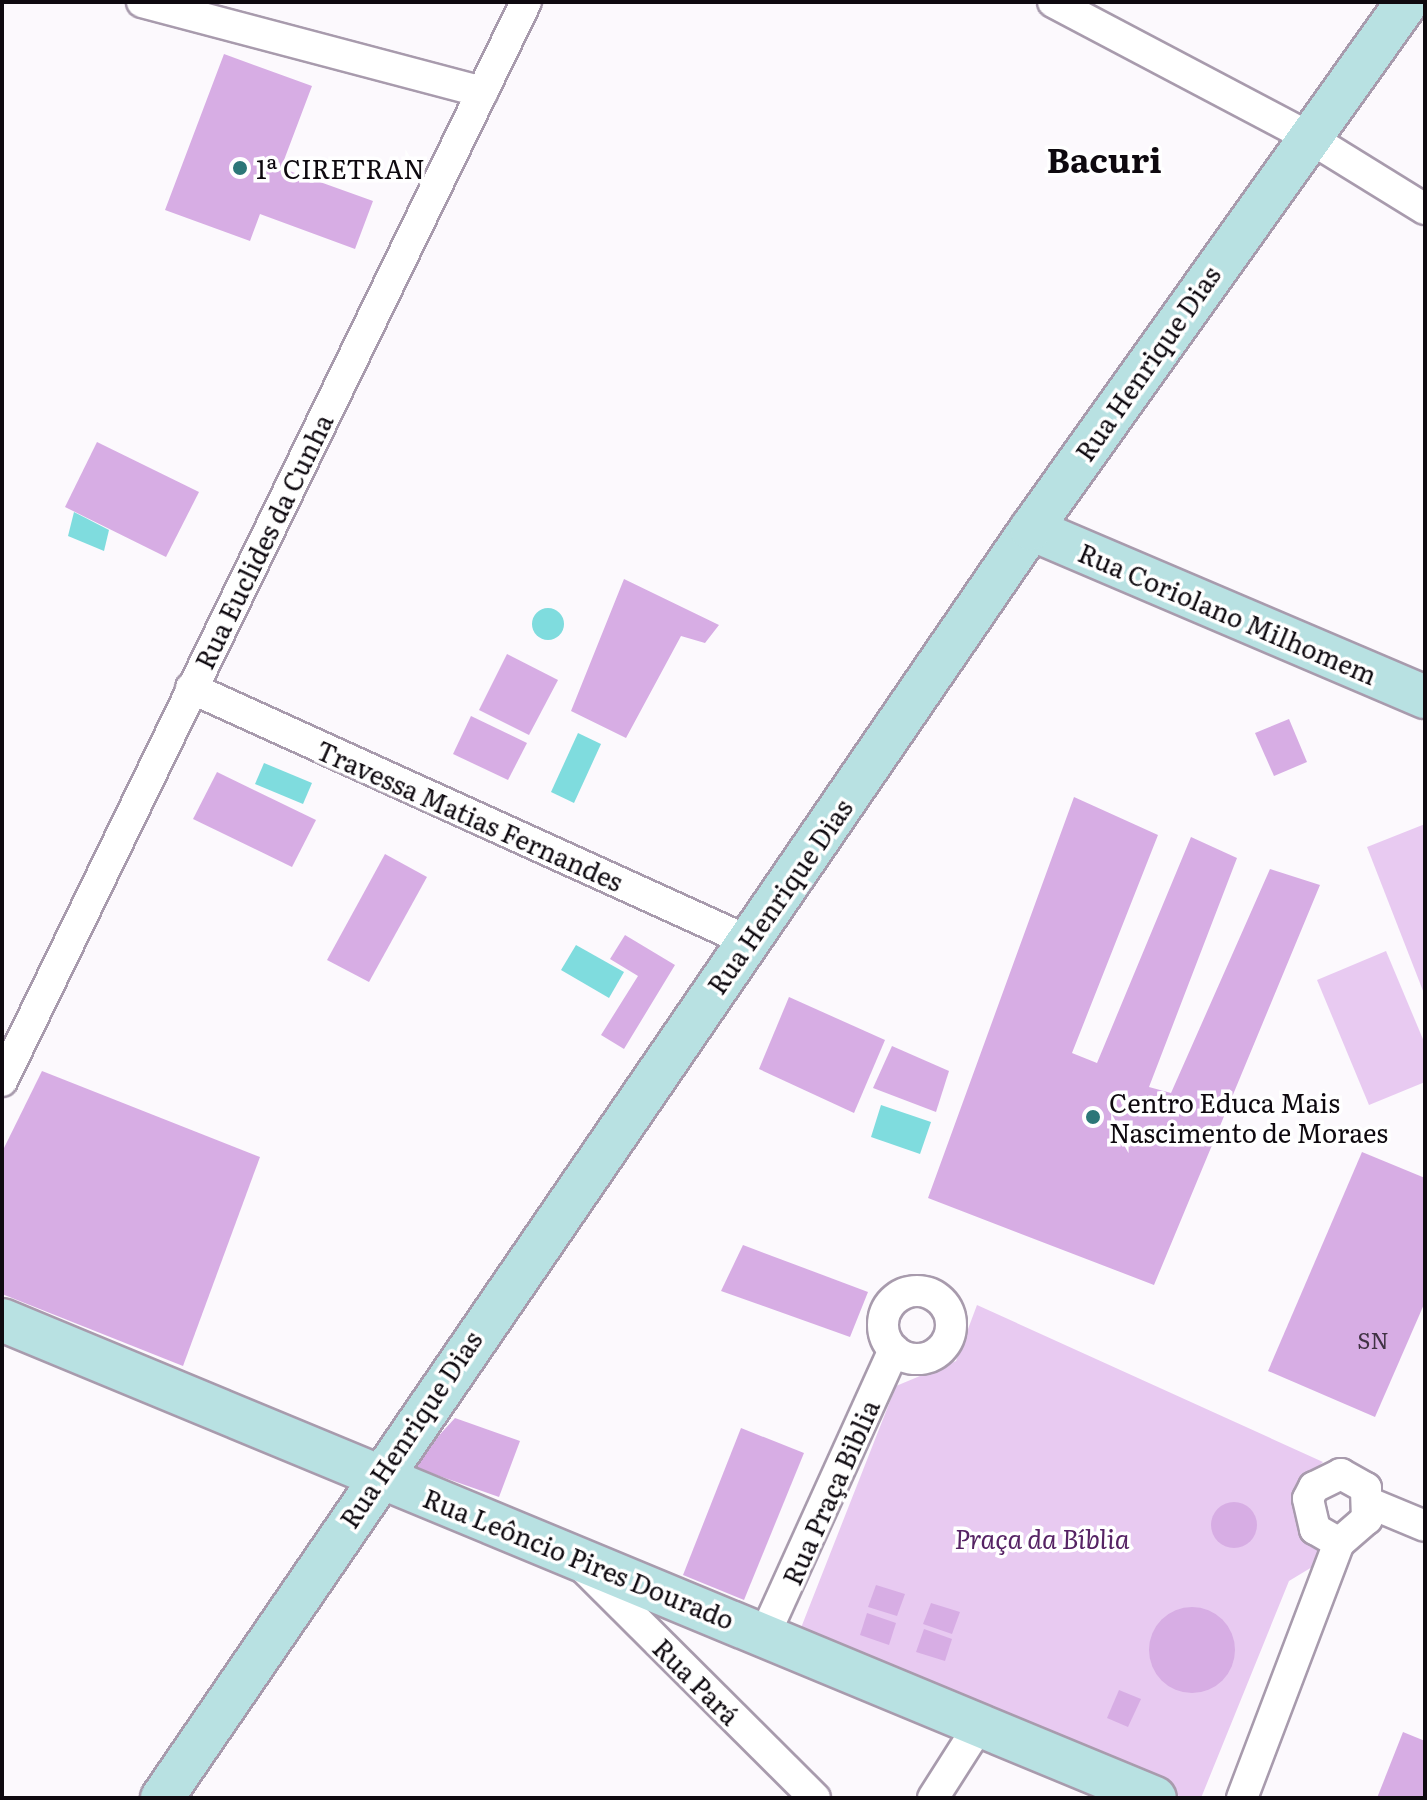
<!DOCTYPE html>
<html>
<head>
<meta charset="utf-8">
<style>
  body { margin:0 }
  #map { position:relative; width:1427px; height:1800px; overflow:hidden; background:#fcf9fd; font-family:Literata,serif }
  div>[style] { position:absolute }
  [style*='--x'] { left:calc(var(--x)*1px); top:calc(var(--y)*1px); width:calc(var(--w)*1px); rotate:calc(var(--a)*1deg) }
  .green>* { inset:0; background:#e8caf1 }
  .water>* { inset:0; background:#7fdcde }
  .round { border-radius:50% }
  .building>* { inset:0; background:#d7ade4 }
  .roads { filter:drop-shadow(2px 0 #a89bad) drop-shadow(-2px 0 #a89bad) drop-shadow(0 2px #a89bad) drop-shadow(0 -2px #a89bad) }
  .street>* { height:30px; margin:-15px; padding:0 15px; transform-origin:15px; border-radius:15px; background:#fff }
  .street>.ring { margin:-15px; padding:0; box-sizing:content-box; background:none; border:30px solid #fff; border-radius:50% }
  .secondary>* { height:42px; margin:-21px; padding:0 21px; transform-origin:21px; border-radius:21px; background:#b8e1e2 }
  .dots>* { width:22px; height:22px; translate:-50% -50%; box-sizing:border-box; border:4px solid #fff; border-radius:50% }
  span { translate:-50% -50%; white-space:nowrap; text-align:center; line-height:1.15; -webkit-text-stroke:7px #fff; paint-order:stroke }
  .number-label { font-size:22px; color:#403244 }
  .number-label span { -webkit-text-stroke-width:0 }
  .poi-label { font-size:26px; color:#0e090f }
  .left { translate:0 -50%; text-align:left }
  .street-label { font-size:26px; color:#0e090f }
  .park-label { font-size:26px; color:#562364; font-style:italic }
  .district-label { font-size:34px; color:#0e090f; font-weight:700 }
  .frame { position:absolute; inset:0; border:4px solid #0e090f; pointer-events:none }
</style>
</head>
<body>
<div id="map">
  <div class="green">
    <i style="clip-path:polygon(1425px 824px,1425px 996px,1367px 847px)"></i>
    <i style="clip-path:polygon(1386px 951px,1425px 1044px,1425px 1082px,1369px 1105px,1317px 980px)"></i>
    <i style="clip-path:polygon(977px 1305px,1323px 1462px,1296px 1489px,1322px 1561px,1289px 1581px,1201px 1798px,1184px 1798px,797px 1638px,896px 1386px,956px 1361px)"></i>
  </div>
  <div class="water">
    <i style="clip-path:polygon(74px 512px,109px 530px,104px 551px,68px 536px)"></i>
    <i class="round" style="left:532px;top:608px;width:32px;height:32px"></i>
    <i style="clip-path:polygon(578px 733px,601px 744px,574px 803px,551px 792px)"></i>
    <i style="clip-path:polygon(264px 763px,312px 783px,303px 804px,255px 784px)"></i>
    <i style="clip-path:polygon(576px 945px,624px 972px,609px 998px,561px 970px)"></i>
    <i style="clip-path:polygon(881px 1105px,931px 1122px,920px 1154px,871px 1137px)"></i>
  </div>
  <div class="building">
    <i style="clip-path:polygon(224px 54px,312px 86px,281px 168px,373px 201px,355px 249px,260px 214px,250px 241px,165px 210px)"></i>
    <i style="clip-path:polygon(97px 442px,199px 492px,166px 557px,65px 507px)"></i>
    <i style="clip-path:polygon(624px 579px,719px 625px,705px 643px,681px 636px,626px 738px,571px 711px)"></i>
    <i style="clip-path:polygon(507px 654px,558px 680px,529px 735px,479px 710px)"></i>
    <i style="clip-path:polygon(471px 716px,527px 743px,508px 780px,453px 754px)"></i>
    <i style="clip-path:polygon(1289px 719px,1307px 762px,1274px 776px,1255px 733px)"></i>
    <i style="clip-path:polygon(217px 772px,316px 820px,292px 867px,193px 819px)"></i>
    <i style="clip-path:polygon(1074px 797px,1158px 835px,1072px 1053px,1097px 1063px,1191px 837px,1237px 858px,1149px 1087px,1171px 1093px,1270px 869px,1320px 885px,1154px 1285px,928px 1198px)"></i>
    <i style="clip-path:polygon(385px 854px,427px 877px,369px 982px,327px 960px)"></i>
    <i style="clip-path:polygon(625px 935px,675px 965px,624px 1049px,601px 1035px,638px 976px,610px 959px)"></i>
    <i style="clip-path:polygon(789px 997px,885px 1040px,854px 1113px,759px 1069px)"></i>
    <i style="clip-path:polygon(892px 1046px,949px 1071px,936px 1112px,873px 1088px)"></i>
    <i style="clip-path:polygon(42px 1071px,260px 1157px,183px 1366px,2px 1294px,2px 1152px)"></i>
    <i style="clip-path:polygon(1362px 1152px,1425px 1178px,1425px 1302px,1375px 1417px,1268px 1371px)"></i>
    <i style="clip-path:polygon(743px 1245px,868px 1292px,850px 1337px,721px 1291px)"></i>
    <i style="clip-path:polygon(455px 1418px,520px 1441px,499px 1497px,411px 1466px)"></i>
    <i style="clip-path:polygon(741px 1428px,804px 1453px,744px 1600px,683px 1575px)"></i>
    <i class="round" style="left:1211px;top:1502px;width:46px;height:46px"></i>
    <i style="clip-path:polygon(876px 1585px,905px 1594px,897px 1616px,868px 1607px)"></i>
    <i style="clip-path:polygon(931px 1603px,960px 1612px,952px 1634px,923px 1624px)"></i>
    <i class="round" style="left:1149px;top:1607px;width:86px;height:86px"></i>
    <i style="clip-path:polygon(867px 1613px,896px 1623px,889px 1645px,860px 1635px)"></i>
    <i style="clip-path:polygon(924px 1629px,952px 1639px,945px 1661px,916px 1652px)"></i>
    <i style="clip-path:polygon(1119px 1690px,1141px 1699px,1128px 1727px,1107px 1718px)"></i>
    <i style="clip-path:polygon(1403px 1732px,1425px 1741px,1425px 1798px,1377px 1798px)"></i>
  </div>
  <div class="roads">
    <div class="street">
      <i style="--x:142;--y:2;--w:352;--a:14.8"></i>
      <i style="--x:1053;--y:2;--w:285;--a:27.8"></i>
      <i style="--x:1305;--y:135;--w:141;--a:31.7"></i>
      <i style="--x:191;--y:688;--w:612;--a:24.43"></i>
      <i style="--x:2;--y:1081;--w:1200;--a:-64.1"></i>
      <i class="ring" style="left:883px;top:1291px;width:38px;height:38px"></i>
      <i style="--x:1372;--y:1504;--w:57;--a:22.5"></i>
      <i style="--x:584;--y:1568;--w:326;--a:44.9"></i>
      <i style="--x:765;--y:1634;--w:312;--a:-65.6"></i>
      <i style="--x:933;--y:1798;--w:82;--a:-57.5"></i>
      <i style="--x:1242;--y:1798;--w:273;--a:-69.2"></i>
      <i style="--x:1339;--y:1543;--w:37;--a:-41"></i>
      <i style="--x:1367;--y:1519;--w:31;--a:-92"></i>
      <i style="--x:1366;--y:1488;--w:29;--a:-151"></i>
      <i style="--x:1341;--y:1474;--w:30;--a:154"></i>
      <i style="--x:1314;--y:1487;--w:13;--a:117"></i>
      <i style="--x:1308;--y:1499;--w:31;--a:77"></i>
      <i style="--x:1315;--y:1529;--w:28;--a:30"></i>
    </div>
    <div class="secondary">
      <i style="--x:1031;--y:529;--w:428;--a:23.1"></i>
      <i style="--x:2;--y:1320;--w:1248;--a:22.52"></i>
      <i style="--x:162;--y:1798;--w:1538;--a:-55.6"></i>
      <i style="--x:1031;--y:529;--w:647;--a:-54.49"></i>
    </div>
  </div>
  <div class="dots">
    <i style="left:240px;top:168px;background:#2c7678"></i>
    <i style="left:1093px;top:1117px;background:#2c7678"></i>
  </div>
  <div class="number-label">
    <span style="left:1373px;top:1340px">SN</span>
  </div>
  <div class="poi-label">
    <span class="left" style="left:256px;top:168px">1ª CIRETRAN</span>
    <span class="left" style="left:1109px;top:1117px">Centro Educa Mais<br>Nascimento de Moraes</span>
  </div>
  <div class="street-label">
    <span style="left:1147px;top:363px;rotate:-55deg">Rua Henrique Dias</span>
    <span style="left:263px;top:541px;rotate:-64deg">Rua Euclides da Cunha</span>
    <span style="left:1228px;top:613px;rotate:23deg">Rua Coriolano Milhomem</span>
    <span style="left:470px;top:815px;rotate:24deg">Travessa Matias Fernandes</span>
    <span style="left:779px;top:896px;rotate:-55deg">Rua Henrique Dias</span>
    <span style="left:410px;top:1429px;rotate:-56deg">Rua Henrique Dias</span>
    <span style="left:830px;top:1492px;rotate:-66deg">Rua Praça Biblia</span>
    <span style="left:579px;top:1558px;rotate:22deg">Rua Leôncio Pires Dourado</span>
    <span style="left:697px;top:1681px;rotate:45deg">Rua Pará</span>
  </div>
  <div class="park-label">
    <span style="left:1042px;top:1538px">Praça da Bíblia</span>
  </div>
  <div class="district-label">
    <span style="left:1104px;top:159px">Bacuri</span>
  </div>
  <div class="frame"></div>
</div>
</body>
</html>
